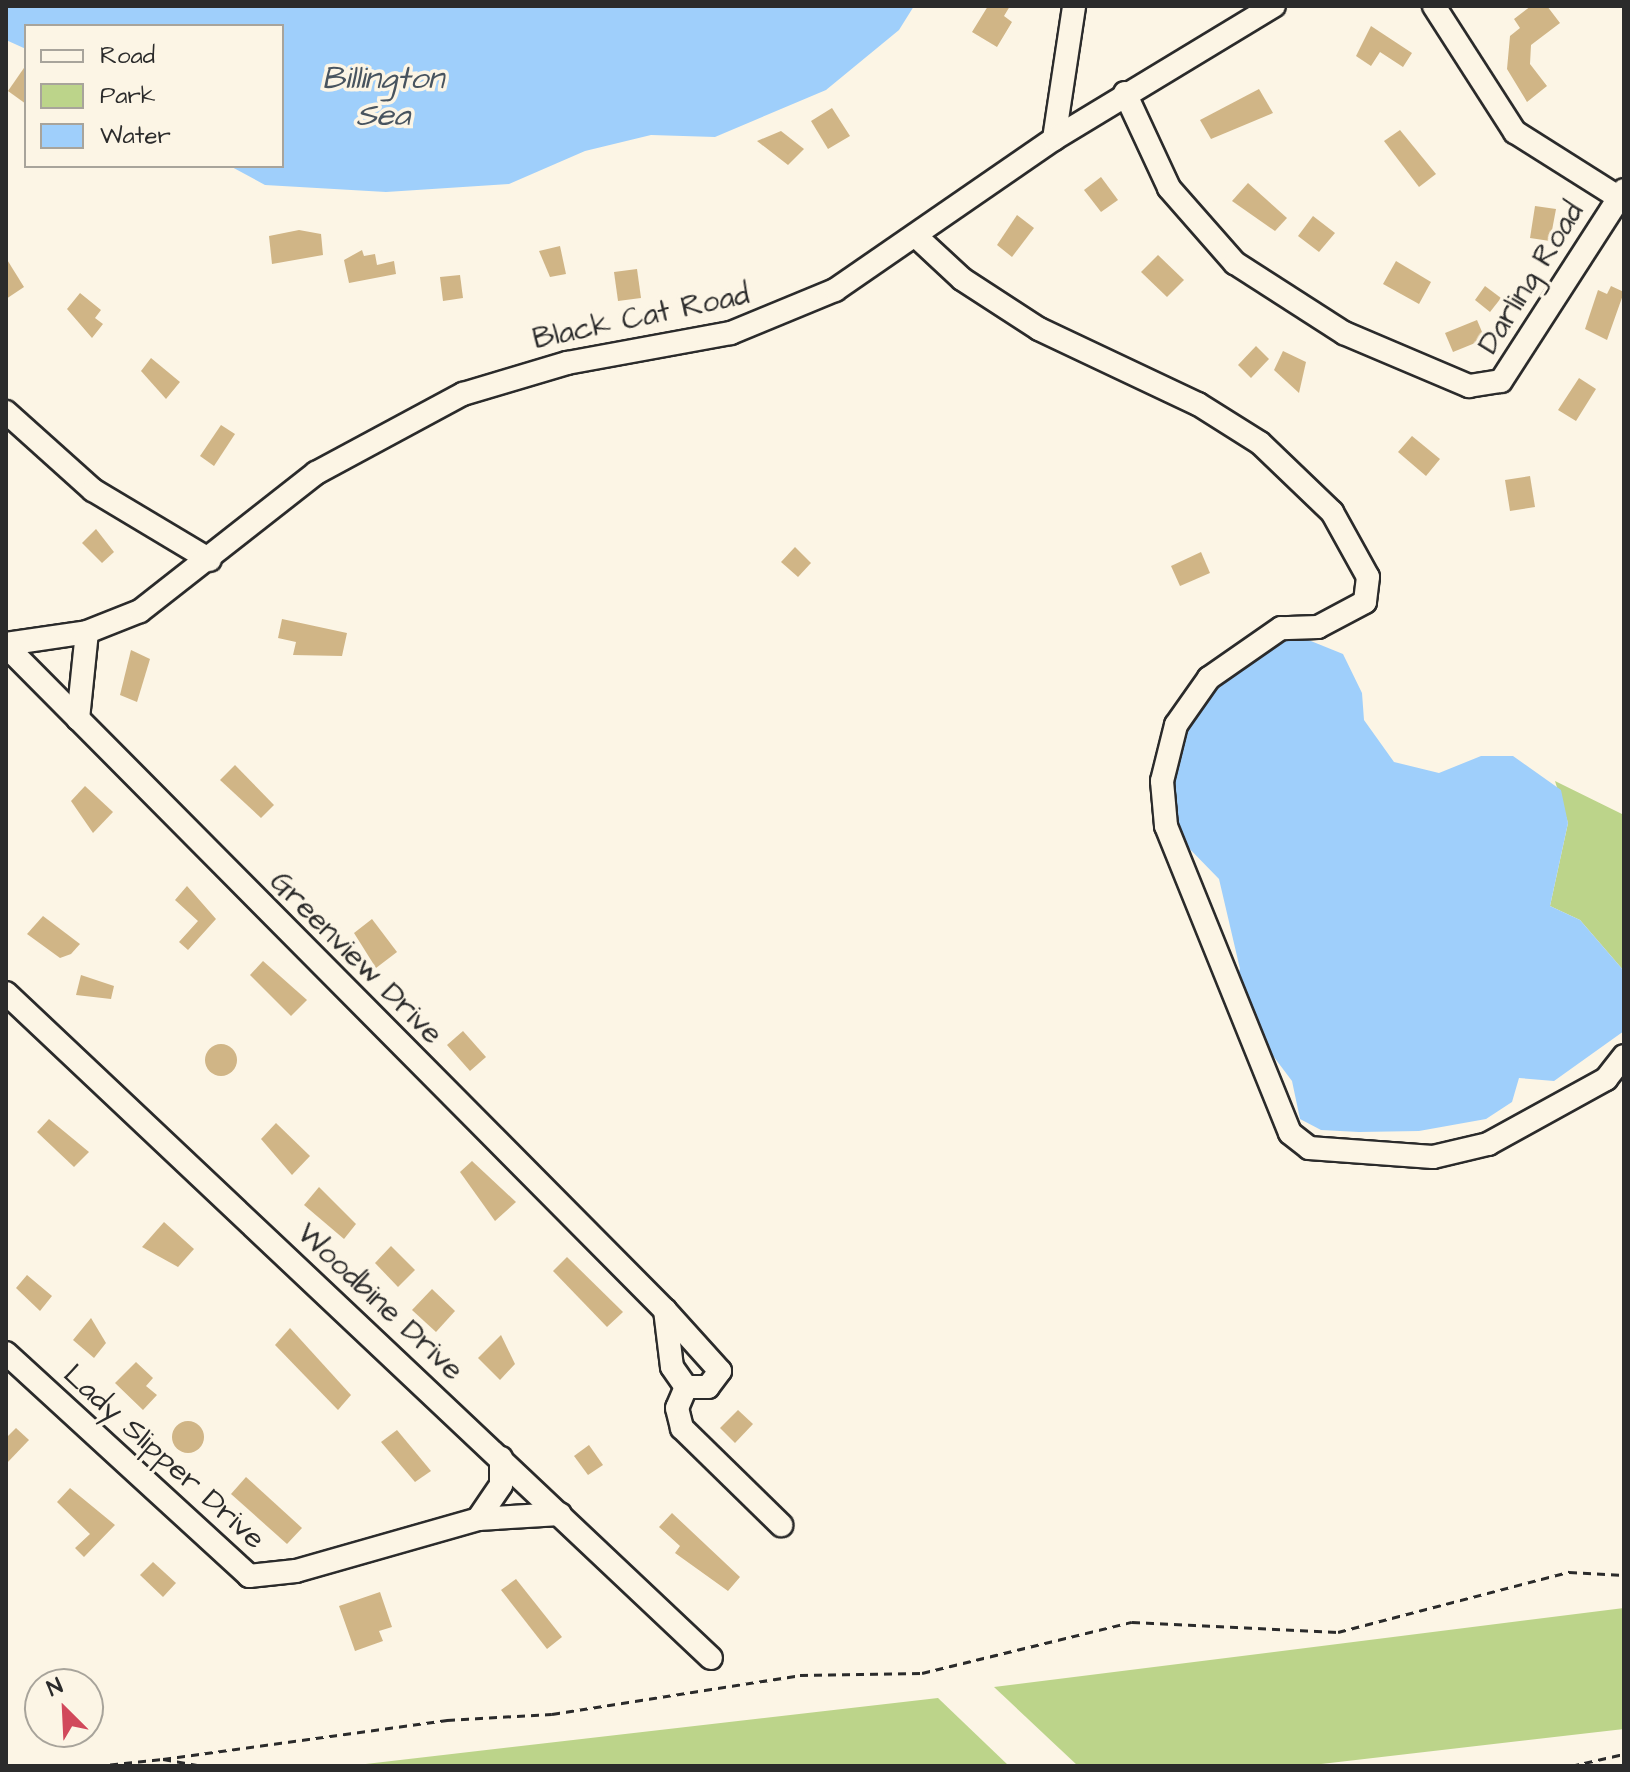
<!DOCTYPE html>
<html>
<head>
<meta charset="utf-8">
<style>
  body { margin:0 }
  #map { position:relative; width:1630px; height:1772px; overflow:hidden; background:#fcf5e5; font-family:"Architects Daughter",sans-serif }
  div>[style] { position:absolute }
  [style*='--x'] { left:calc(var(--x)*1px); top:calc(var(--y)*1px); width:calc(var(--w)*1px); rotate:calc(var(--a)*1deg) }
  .green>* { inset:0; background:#bcd48a }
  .water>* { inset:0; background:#9fcffb }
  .building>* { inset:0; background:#d0b586 }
  .round { border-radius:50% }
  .path>* { height:3px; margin-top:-1.5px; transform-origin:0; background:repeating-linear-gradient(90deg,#2b2b2b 0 8px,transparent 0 14px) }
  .roads { filter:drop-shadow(2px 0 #2b2b2b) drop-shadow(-2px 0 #2b2b2b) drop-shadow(0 2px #2b2b2b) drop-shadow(0 -2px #2b2b2b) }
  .minor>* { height:22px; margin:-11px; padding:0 11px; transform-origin:11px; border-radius:11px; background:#fcf5e5 }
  span { translate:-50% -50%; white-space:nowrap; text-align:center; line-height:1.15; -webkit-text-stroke:7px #fcf5e5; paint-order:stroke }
  .street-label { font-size:30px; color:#2b2b2b }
  .water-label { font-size:32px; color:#48545f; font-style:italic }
  .frame { position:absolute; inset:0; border:8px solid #2b2b2b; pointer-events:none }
  .legend { position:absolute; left:24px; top:24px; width:260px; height:144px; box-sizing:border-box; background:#fcf5e5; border:2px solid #a8a49b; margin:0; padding:10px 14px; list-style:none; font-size:24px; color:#2b2b2b }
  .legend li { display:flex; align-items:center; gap:16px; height:40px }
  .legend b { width:40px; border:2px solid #a8a49b }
  .north { position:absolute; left:24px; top:1668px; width:80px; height:80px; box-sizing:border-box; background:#fcf5e5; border:2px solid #a8a49b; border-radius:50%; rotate:336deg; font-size:22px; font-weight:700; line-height:32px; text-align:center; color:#2b2b2b }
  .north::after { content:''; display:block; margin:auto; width:28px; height:36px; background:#d1495b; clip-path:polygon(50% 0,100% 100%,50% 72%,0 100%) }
</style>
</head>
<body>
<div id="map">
  <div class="green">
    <i style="clip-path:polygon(1555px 781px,1624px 815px,1624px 971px,1580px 920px,1550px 906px,1568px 823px)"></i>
    <i style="clip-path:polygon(1624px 1608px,1624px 1729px,1304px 1766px,1078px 1766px,994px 1687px)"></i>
    <i style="clip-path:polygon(938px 1698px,1009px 1766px,356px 1766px,357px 1765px)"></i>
  </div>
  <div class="water">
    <i style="clip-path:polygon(6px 6px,914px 6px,899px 30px,826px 90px,715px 137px,651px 135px,585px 151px,509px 184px,386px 192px,265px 185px,230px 166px,282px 166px,282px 26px,26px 26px,26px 49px,6px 40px)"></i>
    <i style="clip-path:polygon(1296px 635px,1343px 654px,1362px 693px,1364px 720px,1394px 762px,1439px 773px,1481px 756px,1513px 756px,1561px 790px,1568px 823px,1550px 906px,1580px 920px,1624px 971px,1624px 1031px,1554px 1081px,1519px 1078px,1512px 1102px,1486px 1119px,1419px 1131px,1359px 1132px,1321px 1130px,1300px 1119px,1292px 1081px,1262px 1041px,1234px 980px,1240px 969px,1219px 879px,1181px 840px,1168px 813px,1172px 750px,1209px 687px)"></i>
  </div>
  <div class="building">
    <i style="clip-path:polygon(988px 6px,1010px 6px,1004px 16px,1012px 22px,997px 47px,972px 32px)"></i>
    <i style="clip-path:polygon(1531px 6px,1547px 6px,1560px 23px,1531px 45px,1530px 64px,1547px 86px,1527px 102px,1507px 69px,1510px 36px,1520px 28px,1514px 19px)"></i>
    <i style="clip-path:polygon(1371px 26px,1412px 53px,1403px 67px,1380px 52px,1371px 66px,1356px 56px)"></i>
    <i style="clip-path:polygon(26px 65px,26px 104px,8px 91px)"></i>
    <i style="clip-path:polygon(1259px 89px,1273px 113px,1211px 139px,1200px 120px)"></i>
    <i style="clip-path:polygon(832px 108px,850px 136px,828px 149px,811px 121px)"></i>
    <i style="clip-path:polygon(1400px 130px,1436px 174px,1419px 187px,1384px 141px)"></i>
    <i style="clip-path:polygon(781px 131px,804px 149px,788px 165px,757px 141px)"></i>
    <i style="clip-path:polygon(1101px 177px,1118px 200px,1101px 212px,1084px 190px)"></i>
    <i style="clip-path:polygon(1248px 183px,1287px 218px,1275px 231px,1232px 201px)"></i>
    <i style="clip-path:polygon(1535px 206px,1556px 209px,1550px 241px,1530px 238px)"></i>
    <i style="clip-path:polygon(1017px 215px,1034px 228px,1012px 257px,997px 245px)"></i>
    <i style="clip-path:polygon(1313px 216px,1335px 233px,1319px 252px,1298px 236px)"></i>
    <i style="clip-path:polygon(299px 230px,321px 234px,323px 255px,272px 264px,269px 236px)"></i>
    <i style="clip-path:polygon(560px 246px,566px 274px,550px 277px,539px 251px)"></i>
    <i style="clip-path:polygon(362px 250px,364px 256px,375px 254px,377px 265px,394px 261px,396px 274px,349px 283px,344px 260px)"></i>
    <i style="clip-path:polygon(1158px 255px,1184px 280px,1167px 297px,1141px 272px)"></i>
    <i style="clip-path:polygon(6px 258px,24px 287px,6px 299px)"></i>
    <i style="clip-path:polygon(1396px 261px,1431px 282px,1419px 304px,1383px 284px)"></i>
    <i style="clip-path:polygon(637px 269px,641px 298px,618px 301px,614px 272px)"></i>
    <i style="clip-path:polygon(460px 275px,463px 298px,443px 301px,440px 277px)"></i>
    <i style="clip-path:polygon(1485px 286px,1501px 298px,1490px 312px,1475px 300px)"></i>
    <i style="clip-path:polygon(1611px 286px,1624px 292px,1607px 340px,1585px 329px,1598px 290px,1607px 294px)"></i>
    <i style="clip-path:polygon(80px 293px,101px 310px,95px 318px,103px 324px,92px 338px,67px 309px)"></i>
    <i style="clip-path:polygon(1477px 320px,1485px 339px,1453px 352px,1445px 333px)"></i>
    <i style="clip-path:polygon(1256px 346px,1269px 359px,1251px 378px,1238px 365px)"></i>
    <i style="clip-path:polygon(1283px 351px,1306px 362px,1299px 393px,1274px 370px)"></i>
    <i style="clip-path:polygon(151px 358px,180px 382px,166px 399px,141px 371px)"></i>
    <i style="clip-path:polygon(1579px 378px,1596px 389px,1576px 421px,1558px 410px)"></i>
    <i style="clip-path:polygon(221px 425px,235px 434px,214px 466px,200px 456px)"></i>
    <i style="clip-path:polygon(1412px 436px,1440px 459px,1426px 476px,1398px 452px)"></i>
    <i style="clip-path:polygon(1530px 476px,1535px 507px,1510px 511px,1505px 480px)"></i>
    <i style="clip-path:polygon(96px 529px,114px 552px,102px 563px,82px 543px)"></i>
    <i style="clip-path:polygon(795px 547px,811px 563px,798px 577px,781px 562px)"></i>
    <i style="clip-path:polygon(1201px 552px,1210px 573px,1180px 586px,1171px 566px)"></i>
    <i style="clip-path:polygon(282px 619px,347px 633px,342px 656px,293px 655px,296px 642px,278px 638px)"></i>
    <i style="clip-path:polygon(131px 650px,150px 659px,137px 702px,120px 695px)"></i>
    <i style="clip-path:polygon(235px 765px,274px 805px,261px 818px,220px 780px)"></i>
    <i style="clip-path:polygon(85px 786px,113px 812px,93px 833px,71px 801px)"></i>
    <i style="clip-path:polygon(187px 886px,216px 919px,188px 950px,179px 942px,198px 921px,175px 900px)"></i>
    <i style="clip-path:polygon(43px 916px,80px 944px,71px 954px,60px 958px,27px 934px)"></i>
    <i style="clip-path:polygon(372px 919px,397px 952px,376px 968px,354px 933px)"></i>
    <i style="clip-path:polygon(263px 961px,307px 1000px,291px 1016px,250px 975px)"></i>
    <i style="clip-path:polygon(81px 975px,114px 986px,111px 999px,76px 995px)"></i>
    <i style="clip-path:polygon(463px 1031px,486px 1057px,470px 1071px,447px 1045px)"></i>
    <i class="round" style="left:205px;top:1044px;width:32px;height:32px"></i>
    <i style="clip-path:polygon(49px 1119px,89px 1152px,74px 1167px,37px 1132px)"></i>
    <i style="clip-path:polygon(276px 1123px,310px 1156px,292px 1175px,261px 1139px)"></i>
    <i style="clip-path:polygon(472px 1161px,516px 1202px,495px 1221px,460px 1172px)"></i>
    <i style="clip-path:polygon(319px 1187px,356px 1224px,344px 1239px,304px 1205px)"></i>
    <i style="clip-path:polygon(164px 1222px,194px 1249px,178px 1267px,142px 1247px)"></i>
    <i style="clip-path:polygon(391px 1246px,415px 1270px,398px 1287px,375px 1263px)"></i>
    <i style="clip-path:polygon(567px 1257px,623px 1312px,607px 1327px,553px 1271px)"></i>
    <i style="clip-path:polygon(27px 1275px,52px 1296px,40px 1311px,16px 1288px)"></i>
    <i style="clip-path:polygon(432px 1289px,455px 1311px,436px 1332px,412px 1310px)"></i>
    <i style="clip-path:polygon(91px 1318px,106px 1343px,94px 1358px,73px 1340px)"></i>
    <i style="clip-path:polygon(290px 1328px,351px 1395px,338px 1410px,275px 1345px)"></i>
    <i style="clip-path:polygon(501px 1335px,515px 1364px,500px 1380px,478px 1358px)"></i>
    <i style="clip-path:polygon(136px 1362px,153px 1378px,146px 1386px,157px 1395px,143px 1410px,115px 1383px)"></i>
    <i style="clip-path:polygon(738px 1410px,753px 1424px,735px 1443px,720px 1428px)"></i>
    <i class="round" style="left:172px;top:1421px;width:32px;height:32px"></i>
    <i style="clip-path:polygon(16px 1428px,29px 1440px,6px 1464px,6px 1438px)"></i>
    <i style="clip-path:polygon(397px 1430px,431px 1471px,415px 1482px,381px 1442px)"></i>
    <i style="clip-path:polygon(589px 1445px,603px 1465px,588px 1475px,574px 1456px)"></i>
    <i style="clip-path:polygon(246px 1477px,302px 1528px,287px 1544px,231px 1494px)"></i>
    <i style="clip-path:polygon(70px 1488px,115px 1525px,84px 1557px,75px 1548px,90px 1534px,57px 1502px)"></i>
    <i style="clip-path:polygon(672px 1513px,740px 1577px,728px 1591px,675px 1553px,680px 1546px,659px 1527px)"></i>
    <i style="clip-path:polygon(153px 1562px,176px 1583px,163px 1597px,140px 1575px)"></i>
    <i style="clip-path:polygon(516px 1579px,562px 1637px,547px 1649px,501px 1590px)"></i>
    <i style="clip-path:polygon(380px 1592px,392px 1627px,379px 1631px,383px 1641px,355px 1651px,339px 1606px)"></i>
  </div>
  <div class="path">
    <i style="--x:163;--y:1759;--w:287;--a:-7.8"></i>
    <i style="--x:447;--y:1720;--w:105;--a:-3.3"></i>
    <i style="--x:552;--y:1714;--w:251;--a:-8.9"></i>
    <i style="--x:800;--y:1675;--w:122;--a:-0.9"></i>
    <i style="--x:922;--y:1673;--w:216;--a:-13.7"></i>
    <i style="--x:1132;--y:1622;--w:206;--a:2.8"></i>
    <i style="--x:1338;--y:1632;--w:239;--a:-14.6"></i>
    <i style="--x:1569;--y:1572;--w:55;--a:3.1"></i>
    <i style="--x:96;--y:1766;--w:67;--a:-6"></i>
    <i style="--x:163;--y:1759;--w:39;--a:10"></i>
    <i style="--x:1571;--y:1766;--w:54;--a:-12.8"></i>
  </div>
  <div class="roads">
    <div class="minor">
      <i style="--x:1434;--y:6;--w:150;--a:57.3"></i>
      <i style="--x:1515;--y:132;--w:122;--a:32.3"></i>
      <i style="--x:1125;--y:93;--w:105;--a:65.1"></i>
      <i style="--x:1169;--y:188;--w:100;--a:48.7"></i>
      <i style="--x:1235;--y:263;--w:130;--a:32.7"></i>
      <i style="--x:1344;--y:333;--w:136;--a:23"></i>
      <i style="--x:1469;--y:386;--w:32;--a:-9"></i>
      <i style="--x:1501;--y:381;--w:227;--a:-57.2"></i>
      <i style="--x:1054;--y:139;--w:134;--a:-81.4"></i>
      <i style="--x:919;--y:239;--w:59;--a:42.9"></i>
      <i style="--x:962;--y:279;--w:92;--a:33"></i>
      <i style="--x:1039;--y:329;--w:176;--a:25.3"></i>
      <i style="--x:1198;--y:404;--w:73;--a:32.2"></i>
      <i style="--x:1260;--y:443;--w:100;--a:43.8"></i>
      <i style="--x:1332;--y:512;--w:74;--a:61"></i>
      <i style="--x:1368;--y:577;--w:25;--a:97"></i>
      <i style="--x:1365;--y:602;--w:53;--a:152"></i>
      <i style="--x:1318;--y:627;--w:37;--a:178"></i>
      <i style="--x:1281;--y:628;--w:88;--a:145.2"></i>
      <i style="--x:1209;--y:678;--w:57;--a:125.1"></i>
      <i style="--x:1176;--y:725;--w:58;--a:104"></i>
      <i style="--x:1162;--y:781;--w:45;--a:84.9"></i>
      <i style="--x:1166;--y:826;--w:331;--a:68"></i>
      <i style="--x:1290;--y:1133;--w:24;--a:38"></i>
      <i style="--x:1309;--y:1148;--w:124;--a:4.2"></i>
      <i style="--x:1433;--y:1157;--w:57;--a:-13.3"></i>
      <i style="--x:1488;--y:1144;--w:135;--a:-28.8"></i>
      <i style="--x:1606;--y:1079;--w:29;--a:-52"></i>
      <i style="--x:6;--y:412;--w:117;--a:41.9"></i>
      <i style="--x:93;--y:490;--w:136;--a:30.9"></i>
      <i style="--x:6;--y:644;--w:82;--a:-8.4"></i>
      <i style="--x:87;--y:632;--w:57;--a:-21.6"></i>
      <i style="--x:140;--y:611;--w:224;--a:-38.1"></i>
      <i style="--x:316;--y:473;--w:167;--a:-28.3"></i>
      <i style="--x:463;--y:394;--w:109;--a:-16.6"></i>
      <i style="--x:567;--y:363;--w:167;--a:-10.4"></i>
      <i style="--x:731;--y:333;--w:113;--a:-22.5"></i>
      <i style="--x:835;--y:290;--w:266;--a:-34.6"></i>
      <i style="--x:1054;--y:139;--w:257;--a:-31.2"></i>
      <i style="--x:6;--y:646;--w:936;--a:45.22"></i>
      <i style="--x:665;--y:1310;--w:57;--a:83"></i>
      <i style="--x:672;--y:1367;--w:24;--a:55"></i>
      <i style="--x:686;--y:1387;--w:23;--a:113"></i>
      <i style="--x:677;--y:1408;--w:21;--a:76"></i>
      <i style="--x:682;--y:1428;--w:139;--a:44.4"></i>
      <i style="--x:78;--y:719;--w:87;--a:-84.1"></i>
      <i style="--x:6;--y:993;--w:969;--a:43.33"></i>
      <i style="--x:665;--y:1310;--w:82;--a:48"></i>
      <i style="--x:720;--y:1371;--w:20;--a:127"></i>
      <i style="--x:708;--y:1387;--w:22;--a:180"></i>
      <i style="--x:6;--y:1353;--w:330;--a:42.5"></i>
      <i style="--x:249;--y:1576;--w:47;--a:-6.1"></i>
      <i style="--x:296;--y:1571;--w:189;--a:-15.9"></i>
      <i style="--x:478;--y:1519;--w:41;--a:-55.9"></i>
      <i style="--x:501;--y:1485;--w:27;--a:-90"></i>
      <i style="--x:478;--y:1519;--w:82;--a:-3.5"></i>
    </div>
  </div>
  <div class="street-label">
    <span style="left:1531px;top:278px;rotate:-58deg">Darling Road</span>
    <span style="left:641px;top:317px;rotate:-12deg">Black Cat Road</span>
    <span style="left:356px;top:958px;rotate:45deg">Greenview Drive</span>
    <span style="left:380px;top:1302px;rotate:43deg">Woodbine Drive</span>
    <span style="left:164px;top:1457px;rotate:42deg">Lady Slipper Drive</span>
  </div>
  <div class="water-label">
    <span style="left:383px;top:98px">Billington<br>Sea</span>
  </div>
  <div class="frame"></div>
  <ul class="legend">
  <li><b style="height:10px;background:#fcf5e5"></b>Road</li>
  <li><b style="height:22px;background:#bcd48a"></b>Park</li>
  <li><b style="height:22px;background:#9fcffb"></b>Water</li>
  </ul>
  <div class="north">N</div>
</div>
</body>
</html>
